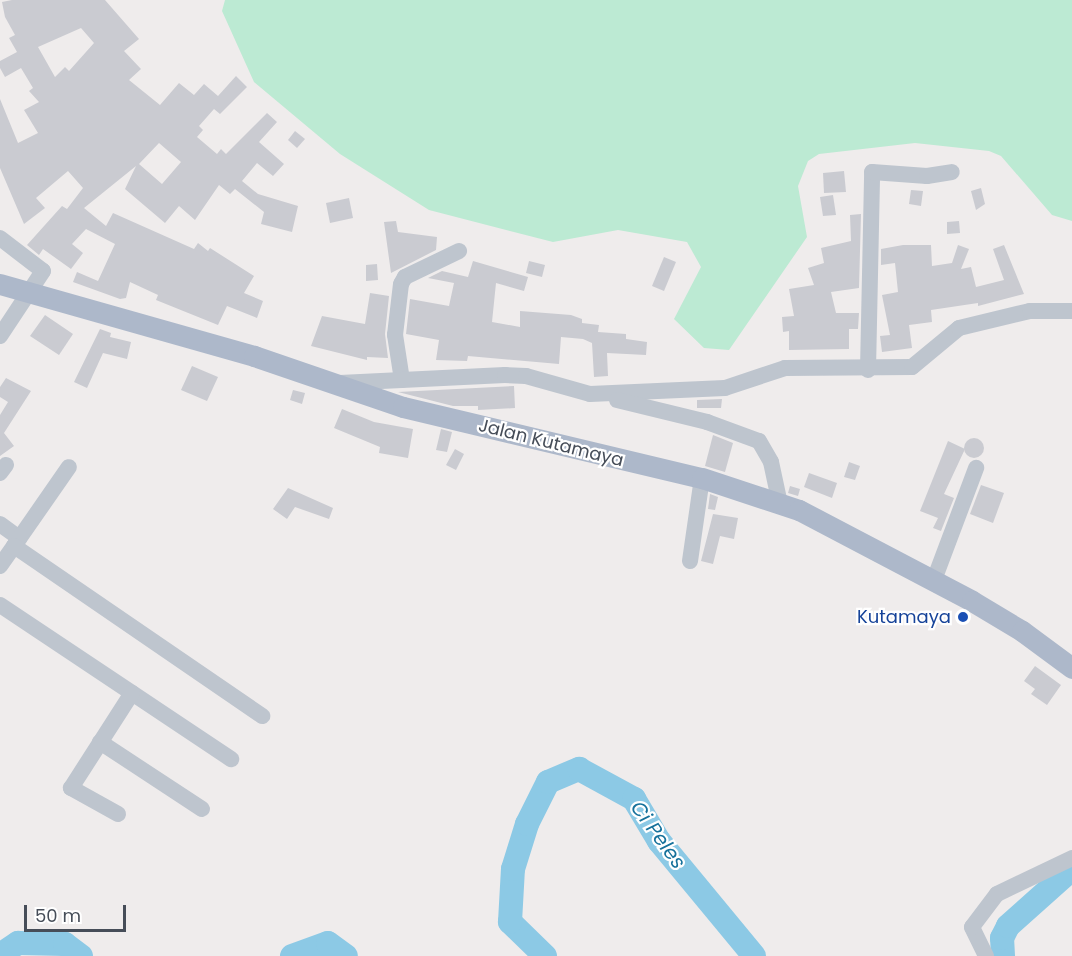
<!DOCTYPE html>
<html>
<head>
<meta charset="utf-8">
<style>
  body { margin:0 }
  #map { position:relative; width:1072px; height:956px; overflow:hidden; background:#efecec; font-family:Poppins,sans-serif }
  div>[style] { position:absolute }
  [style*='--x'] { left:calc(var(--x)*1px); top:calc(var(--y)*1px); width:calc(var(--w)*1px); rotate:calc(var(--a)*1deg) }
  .green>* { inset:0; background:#bcead3 }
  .river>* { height:24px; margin:-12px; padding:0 12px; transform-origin:12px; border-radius:12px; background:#8cc9e5 }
  .building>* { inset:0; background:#cacbd1 }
  .round { border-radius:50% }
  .minor>* { height:16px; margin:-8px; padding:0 8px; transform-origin:8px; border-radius:8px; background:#bec5ce }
  .major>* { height:21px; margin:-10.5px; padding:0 10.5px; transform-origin:10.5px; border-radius:10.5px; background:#adb8ca }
  .dots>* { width:16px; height:16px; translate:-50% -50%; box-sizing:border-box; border:3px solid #fff; border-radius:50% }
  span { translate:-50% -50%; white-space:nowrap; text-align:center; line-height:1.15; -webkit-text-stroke:4.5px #fff; paint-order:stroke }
  .street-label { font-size:18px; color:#464d58 }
  .transit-label { font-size:18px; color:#164399 }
  .right { translate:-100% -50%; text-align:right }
  .water-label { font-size:20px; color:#16719b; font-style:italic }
  .scale { position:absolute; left:24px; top:905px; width:102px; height:27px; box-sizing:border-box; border:3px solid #464d58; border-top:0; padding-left:8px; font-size:18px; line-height:21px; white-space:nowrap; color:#464d58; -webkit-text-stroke:4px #fff; paint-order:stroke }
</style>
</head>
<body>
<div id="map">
  <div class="green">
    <i style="clip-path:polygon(225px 0,1072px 0,1072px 221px,1052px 215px,1001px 156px,989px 151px,915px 143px,819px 154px,808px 161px,798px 186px,807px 237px,729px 350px,704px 348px,674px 319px,701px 267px,687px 242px,618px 230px,553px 242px,429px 210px,340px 154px,254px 82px,222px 11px)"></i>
  </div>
  <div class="river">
    <i style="--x:0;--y:955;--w:22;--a:-34"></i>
    <i style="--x:18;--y:943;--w:47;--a:1.2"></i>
    <i style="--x:65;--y:944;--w:20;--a:37"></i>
    <i style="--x:292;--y:956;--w:38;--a:-20"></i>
    <i style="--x:328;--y:943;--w:22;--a:36"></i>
    <i style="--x:545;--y:956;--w:49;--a:-135.8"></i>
    <i style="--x:510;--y:922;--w:53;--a:-86.8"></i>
    <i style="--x:513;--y:869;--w:47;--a:-72.7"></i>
    <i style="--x:527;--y:824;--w:47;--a:-63.4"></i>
    <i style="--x:548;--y:782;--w:34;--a:-23"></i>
    <i style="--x:579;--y:769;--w:63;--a:28.6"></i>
    <i style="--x:634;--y:799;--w:49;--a:59.2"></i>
    <i style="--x:659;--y:841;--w:149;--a:50.4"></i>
    <i style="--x:1003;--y:956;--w:18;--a:-93"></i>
    <i style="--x:1002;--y:938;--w:13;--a:-63"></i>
    <i style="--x:1008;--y:926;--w:86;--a:-41.7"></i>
  </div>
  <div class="building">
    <i style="clip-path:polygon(evenodd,12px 0,105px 0,139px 39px,124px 51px,141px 69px,129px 80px,160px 105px,179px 83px,194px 95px,204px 84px,218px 96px,236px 76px,247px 87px,220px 114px,214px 109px,199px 126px,203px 130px,197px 137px,217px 154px,221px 149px,226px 154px,267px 113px,277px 122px,259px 142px,284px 164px,273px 176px,257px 163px,242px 181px,258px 194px,298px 206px,292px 232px,261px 224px,264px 212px,235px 189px,230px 194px,219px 185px,195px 220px,179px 206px,165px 223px,125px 189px,136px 166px,84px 208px,106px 226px,113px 213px,194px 249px,198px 243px,208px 251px,210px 248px,254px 276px,244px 293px,263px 301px,257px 318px,227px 306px,218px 325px,156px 300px,158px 295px,130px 282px,126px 298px,120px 299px,73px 282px,77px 272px,98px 281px,115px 244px,86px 229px,72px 244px,83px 253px,71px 269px,43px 249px,39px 255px,27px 245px,62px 206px,67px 209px,83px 188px,68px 171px,36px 198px,45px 208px,24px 224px,0 168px,0 99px,18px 143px,38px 133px,24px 110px,39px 102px,29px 91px,33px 88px,21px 68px,5px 77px,0 68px,0 61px,17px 52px,9px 38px,15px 35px,5px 17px,2px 2px,12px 0,81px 28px,94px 43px,69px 71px,65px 67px,55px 77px,38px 47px,81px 28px,12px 0,159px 143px,181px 162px,162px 184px,139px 164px,159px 143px)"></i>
    <i style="clip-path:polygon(295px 131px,305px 139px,297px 148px,288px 140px)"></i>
    <i style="clip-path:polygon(844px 171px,846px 192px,824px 193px,823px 173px)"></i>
    <i style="clip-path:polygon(981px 188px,985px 204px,976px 210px,971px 191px)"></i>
    <i style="clip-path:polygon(911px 190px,923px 191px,921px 206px,909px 204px)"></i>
    <i style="clip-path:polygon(833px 195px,836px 215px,823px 216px,820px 197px)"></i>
    <i style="clip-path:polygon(349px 198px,353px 218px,330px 223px,326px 203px)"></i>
    <i style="clip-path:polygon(861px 214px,859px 288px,831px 292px,836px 313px,859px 313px,858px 329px,849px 329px,849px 349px,789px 350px,789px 331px,783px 332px,782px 317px,794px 316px,789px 289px,814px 285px,808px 268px,824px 263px,821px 248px,851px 241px,850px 215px)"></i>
    <i style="clip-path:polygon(396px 221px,398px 232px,437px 237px,436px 250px,391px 273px,384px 222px)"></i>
    <i style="clip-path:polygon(959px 221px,960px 233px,947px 234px,947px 222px)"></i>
    <i style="clip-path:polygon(903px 245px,931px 245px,932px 266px,952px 263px,958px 245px,969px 249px,961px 269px,971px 267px,976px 287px,1004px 280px,993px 249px,1004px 245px,1024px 294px,978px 306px,978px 303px,931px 310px,932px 322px,909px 325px,912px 348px,882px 352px,880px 336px,890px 335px,882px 295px,898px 292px,895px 263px,881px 265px,881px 249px)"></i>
    <i style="clip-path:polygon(664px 257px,676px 262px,664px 291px,652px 286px)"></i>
    <i style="clip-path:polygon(473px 261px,528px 277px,524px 291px,496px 283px,492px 322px,520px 327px,520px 311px,571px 315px,582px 319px,582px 323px,599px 325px,598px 332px,626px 334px,626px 339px,647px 342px,646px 355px,607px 353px,608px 376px,594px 377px,592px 343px,583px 339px,561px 337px,559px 364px,468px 356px,467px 361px,436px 360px,439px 340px,406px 334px,410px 299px,449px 306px,454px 283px,428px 278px,442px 271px,468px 277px)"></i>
    <i style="clip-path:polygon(529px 261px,545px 265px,542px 277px,526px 273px)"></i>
    <i style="clip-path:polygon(377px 264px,378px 280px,366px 281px,366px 265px)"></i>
    <i style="clip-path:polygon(370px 293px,389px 296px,385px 334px,388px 358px,367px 357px,367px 360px,311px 346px,322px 316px,365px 324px)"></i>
    <i style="clip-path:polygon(45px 315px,73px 334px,59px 355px,30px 336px)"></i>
    <i style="clip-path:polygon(100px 329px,111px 333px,110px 337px,131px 342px,127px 359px,103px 353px,87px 388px,74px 382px)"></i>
    <i style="clip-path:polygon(192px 366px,218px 377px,207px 401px,181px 390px)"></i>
    <i style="clip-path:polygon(6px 378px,31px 391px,4px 433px,14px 446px,0 456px,0 415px,8px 402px,0 397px,0 387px)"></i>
    <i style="clip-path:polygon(514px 386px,515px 408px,478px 410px,478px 406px,453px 406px,398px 392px)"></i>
    <i style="clip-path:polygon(293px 390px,305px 393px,302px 404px,290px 400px)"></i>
    <i style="clip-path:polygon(722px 399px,721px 408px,697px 408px,697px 400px)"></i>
    <i style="clip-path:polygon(342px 409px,374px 422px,413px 429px,408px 458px,379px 453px,380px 447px,334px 428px)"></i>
    <i style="clip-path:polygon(441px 429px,452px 432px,447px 452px,436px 450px)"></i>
    <i style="clip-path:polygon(713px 435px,733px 443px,725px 472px,705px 466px)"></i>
    <i class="round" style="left:964px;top:438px;width:20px;height:20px"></i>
    <i style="clip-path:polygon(948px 441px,965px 449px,944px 494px,954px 498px,941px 531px,933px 528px,938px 518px,920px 511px)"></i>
    <i style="clip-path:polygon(455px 449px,464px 454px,456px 470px,446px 465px)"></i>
    <i style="clip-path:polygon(849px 462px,860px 466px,855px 480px,844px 477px)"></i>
    <i style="clip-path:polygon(809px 473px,837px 483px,832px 498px,804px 487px)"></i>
    <i style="clip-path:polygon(981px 485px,1004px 493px,993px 523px,970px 514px)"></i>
    <i style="clip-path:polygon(790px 486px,800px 489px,798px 496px,788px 493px)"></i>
    <i style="clip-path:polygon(288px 488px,333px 508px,329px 519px,295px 507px,287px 519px,273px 509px)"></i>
    <i style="clip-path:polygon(710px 494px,718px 497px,715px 510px,708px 509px)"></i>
    <i style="clip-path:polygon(713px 514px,738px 518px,734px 539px,720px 536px,713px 564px,701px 561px)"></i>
    <i style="clip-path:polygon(1035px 666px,1061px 685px,1047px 705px,1031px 694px,1035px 689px,1024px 681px)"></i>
  </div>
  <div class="minor">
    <i style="--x:0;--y:238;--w:54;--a:37.5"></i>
    <i style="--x:43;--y:271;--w:78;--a:123.5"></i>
    <i style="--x:868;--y:370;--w:198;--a:-88.8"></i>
    <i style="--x:872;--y:172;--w:55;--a:4.2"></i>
    <i style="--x:927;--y:176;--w:25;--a:-9"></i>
    <i style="--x:402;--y:380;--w:46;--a:-98.8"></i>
    <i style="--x:395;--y:335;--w:51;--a:-83.3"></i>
    <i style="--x:401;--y:284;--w:8;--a:-60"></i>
    <i style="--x:405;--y:277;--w:60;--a:-25.7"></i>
    <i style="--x:340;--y:383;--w:165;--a:-2.8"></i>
    <i style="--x:505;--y:375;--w:21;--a:3"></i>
    <i style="--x:526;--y:376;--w:66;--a:15.7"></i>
    <i style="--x:590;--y:394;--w:135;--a:-2.5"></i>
    <i style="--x:725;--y:388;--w:63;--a:-18.4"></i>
    <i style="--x:785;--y:368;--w:127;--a:-0.5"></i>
    <i style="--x:912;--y:367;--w:61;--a:-39.7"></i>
    <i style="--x:959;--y:328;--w:73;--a:-13.5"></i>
    <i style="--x:1030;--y:311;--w:42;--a:0"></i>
    <i style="--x:617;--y:400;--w:93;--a:13.7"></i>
    <i style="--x:707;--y:422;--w:55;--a:20.1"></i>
    <i style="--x:759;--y:441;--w:24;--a:60"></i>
    <i style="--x:771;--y:462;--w:43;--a:77.9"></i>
    <i style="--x:0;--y:473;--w:10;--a:-53"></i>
    <i style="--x:0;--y:524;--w:24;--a:36"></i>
    <i style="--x:14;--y:546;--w:96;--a:-55.2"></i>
    <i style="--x:690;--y:561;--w:84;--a:-81.8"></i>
    <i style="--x:0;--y:566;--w:24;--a:-55"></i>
    <i style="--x:14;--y:546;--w:301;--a:34.4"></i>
    <i style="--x:934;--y:580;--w:120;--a:-69.4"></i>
    <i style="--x:0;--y:605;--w:278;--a:33.7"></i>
    <i style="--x:100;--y:742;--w:122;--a:33.3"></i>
    <i style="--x:118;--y:814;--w:54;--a:-151"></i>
    <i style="--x:71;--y:788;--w:113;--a:-57.3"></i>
    <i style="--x:986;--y:956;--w:32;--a:-116"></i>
    <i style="--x:972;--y:927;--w:41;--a:-52.9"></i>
    <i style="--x:997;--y:894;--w:83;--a:-25.6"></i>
  </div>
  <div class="major">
    <i style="--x:0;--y:284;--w:264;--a:15.8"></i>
    <i style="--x:254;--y:356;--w:157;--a:18.9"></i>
    <i style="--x:403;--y:407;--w:307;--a:13.4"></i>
    <i style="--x:702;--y:478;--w:102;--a:18.3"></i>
    <i style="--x:799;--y:510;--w:195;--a:27.7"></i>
    <i style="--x:972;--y:601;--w:58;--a:31"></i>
    <i style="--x:1022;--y:631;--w:62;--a:36.5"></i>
  </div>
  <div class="dots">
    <i style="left:963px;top:617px;background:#1a4fb4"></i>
  </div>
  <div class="street-label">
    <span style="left:551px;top:443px;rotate:14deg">Jalan Kutamaya</span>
  </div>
  <div class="transit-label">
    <span class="right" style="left:951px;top:617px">Kutamaya</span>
  </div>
  <div class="water-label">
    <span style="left:658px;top:835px;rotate:54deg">Ci Peles</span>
  </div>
  <div class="scale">50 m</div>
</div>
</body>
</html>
